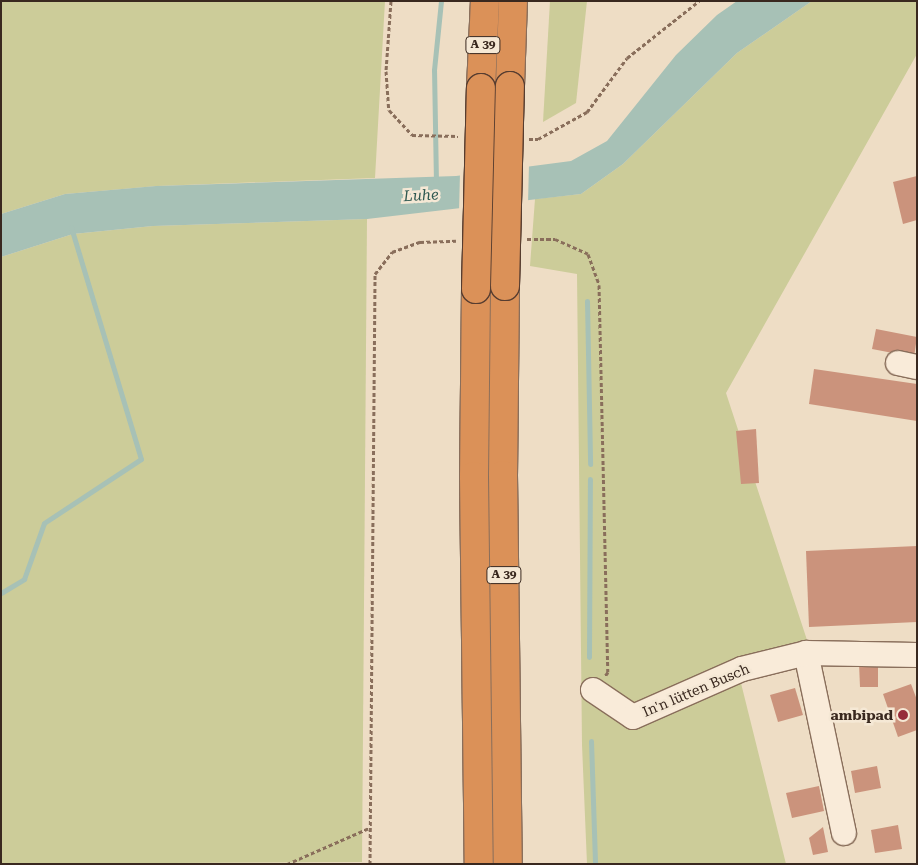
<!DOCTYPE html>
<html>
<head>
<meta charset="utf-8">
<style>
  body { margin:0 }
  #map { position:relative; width:918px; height:865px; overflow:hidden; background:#eeddc5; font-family:"Roboto Serif",serif }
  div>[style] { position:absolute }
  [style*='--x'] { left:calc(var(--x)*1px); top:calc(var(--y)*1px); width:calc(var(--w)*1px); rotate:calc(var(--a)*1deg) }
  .green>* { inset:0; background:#cc9 }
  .water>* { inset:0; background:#a7c1b6 }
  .pier>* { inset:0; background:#eeddc5 }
  .stream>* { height:5px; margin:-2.5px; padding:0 2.5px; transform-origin:2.5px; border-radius:2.5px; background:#a7c1b6 }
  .building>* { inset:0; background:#cb937c }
  .path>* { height:3px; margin-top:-1.5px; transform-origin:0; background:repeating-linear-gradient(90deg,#896e5b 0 4px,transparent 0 6.5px) }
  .roads { filter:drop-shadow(1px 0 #896e5b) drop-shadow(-1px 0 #896e5b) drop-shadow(0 1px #896e5b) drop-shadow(0 -1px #896e5b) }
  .minor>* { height:24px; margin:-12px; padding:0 12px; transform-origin:12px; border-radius:12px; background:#f9ebd9 }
  .highway>* { height:28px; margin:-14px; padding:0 14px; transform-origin:14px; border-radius:14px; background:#db9158 }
  .bridges { filter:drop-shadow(1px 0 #573d30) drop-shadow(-1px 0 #573d30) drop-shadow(0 1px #573d30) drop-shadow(0 -1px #573d30) }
  .highway-bridge>* { height:28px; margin:-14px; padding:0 14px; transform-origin:14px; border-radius:14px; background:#db9158 }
  .dots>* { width:14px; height:14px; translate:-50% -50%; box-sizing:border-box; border:2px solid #f5e8d5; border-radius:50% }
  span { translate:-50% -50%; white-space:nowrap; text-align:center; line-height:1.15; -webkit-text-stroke:5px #f5e8d5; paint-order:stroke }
  .shield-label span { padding:1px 4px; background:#f5e8d5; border:1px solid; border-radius:4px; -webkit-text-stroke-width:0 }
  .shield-label { font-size:12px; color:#39281f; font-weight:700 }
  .street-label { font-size:14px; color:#39281f }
  .poi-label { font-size:14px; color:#39281f; font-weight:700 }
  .right { translate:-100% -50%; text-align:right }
  .water-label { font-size:15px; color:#2f5951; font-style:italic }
  .frame { position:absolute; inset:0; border:2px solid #39281f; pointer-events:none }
</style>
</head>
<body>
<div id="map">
  <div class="green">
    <i style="clip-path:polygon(1px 1px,385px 1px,375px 178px,157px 186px,65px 194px,1px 214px)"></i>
    <i style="clip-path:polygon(550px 1px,587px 1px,576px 103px,543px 122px)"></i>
    <i style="clip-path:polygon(812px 1px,917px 1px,917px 54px,726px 393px,807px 640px,735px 659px,786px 864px,587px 864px,582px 745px,577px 274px,530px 266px,535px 199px,581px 194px,623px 164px,737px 53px)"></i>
    <i style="clip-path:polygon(367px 219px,362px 862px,1px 864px,1px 257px,73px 234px,153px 226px)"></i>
  </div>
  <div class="water">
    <i style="clip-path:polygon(737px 1px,812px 1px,737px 53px,623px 164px,581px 194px,367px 219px,153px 226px,73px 234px,1px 257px,1px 214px,65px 194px,156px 186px,456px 176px,571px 161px,607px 141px,676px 55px,717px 15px)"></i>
  </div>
  <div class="pier">
    <i style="clip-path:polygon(529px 164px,528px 203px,459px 212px,460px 173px)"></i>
  </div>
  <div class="stream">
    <i style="--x:436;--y:183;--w:113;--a:-91"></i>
    <i style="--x:434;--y:70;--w:69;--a:-84.2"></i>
    <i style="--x:587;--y:301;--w:163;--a:88.9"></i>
    <i style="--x:1;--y:593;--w:27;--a:-31"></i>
    <i style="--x:24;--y:579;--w:59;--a:-70.3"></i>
    <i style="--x:44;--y:523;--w:116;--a:-33.4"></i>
    <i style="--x:141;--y:459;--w:242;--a:-106.8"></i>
    <i style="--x:589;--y:657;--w:178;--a:-89.7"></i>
    <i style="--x:591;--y:741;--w:123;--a:88.1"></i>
  </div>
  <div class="building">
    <i style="clip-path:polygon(917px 176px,917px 220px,903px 224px,893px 182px)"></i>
    <i style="clip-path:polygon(876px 329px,917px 337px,914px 357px,872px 349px)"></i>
    <i style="clip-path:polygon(814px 369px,917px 384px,917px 421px,809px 404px)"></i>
    <i style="clip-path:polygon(756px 429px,759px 483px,741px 484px,736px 431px)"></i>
    <i style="clip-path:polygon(917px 546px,917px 622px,809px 627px,806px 551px)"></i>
    <i style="clip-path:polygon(859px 663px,878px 663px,878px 687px,860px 687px)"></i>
    <i style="clip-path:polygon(911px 684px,917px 700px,917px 730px,898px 737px,883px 694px)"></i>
    <i style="clip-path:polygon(795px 688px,803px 715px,778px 722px,770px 695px)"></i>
    <i style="clip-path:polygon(877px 766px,881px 788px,855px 793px,851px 771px)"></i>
    <i style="clip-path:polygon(819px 786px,824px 811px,792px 818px,786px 793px)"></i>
    <i style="clip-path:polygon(898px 825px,902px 849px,875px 853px,871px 830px)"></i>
    <i style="clip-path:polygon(823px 827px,828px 852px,813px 855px,809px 838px)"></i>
  </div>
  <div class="path">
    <i style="--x:391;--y:1;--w:70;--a:94.1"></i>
    <i style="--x:386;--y:71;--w:39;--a:86"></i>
    <i style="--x:389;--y:110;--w:34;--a:47"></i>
    <i style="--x:412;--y:135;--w:46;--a:1.2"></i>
    <i style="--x:529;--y:139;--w:9;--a:0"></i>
    <i style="--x:538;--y:139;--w:56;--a:-28.9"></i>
    <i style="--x:587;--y:112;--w:67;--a:-53.5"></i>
    <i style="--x:627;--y:58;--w:92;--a:-38.4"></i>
    <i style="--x:527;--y:239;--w:28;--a:0"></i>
    <i style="--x:555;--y:239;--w:36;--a:24"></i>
    <i style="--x:588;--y:254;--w:33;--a:70"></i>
    <i style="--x:599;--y:285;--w:387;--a:88.7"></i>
    <i style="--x:608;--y:672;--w:5;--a:127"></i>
    <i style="--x:287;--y:864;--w:90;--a:-23.7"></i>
    <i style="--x:370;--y:864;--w:590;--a:-89.51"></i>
    <i style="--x:375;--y:274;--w:28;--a:-52"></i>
    <i style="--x:392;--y:252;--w:30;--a:-20"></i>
    <i style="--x:420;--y:242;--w:36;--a:-2"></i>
  </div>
  <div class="roads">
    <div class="minor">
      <i style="--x:898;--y:363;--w:19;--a:12"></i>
      <i style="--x:806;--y:653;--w:184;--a:78.1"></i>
      <i style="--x:593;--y:690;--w:48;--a:34"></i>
      <i style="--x:633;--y:717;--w:119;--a:-23.8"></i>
      <i style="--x:742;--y:669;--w:66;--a:-14"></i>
      <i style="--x:806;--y:653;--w:111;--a:1"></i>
    </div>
    <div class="highway">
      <i style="--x:510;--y:86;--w:85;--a:-88"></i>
      <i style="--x:481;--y:88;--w:87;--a:-87.4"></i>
      <i style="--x:505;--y:286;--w:189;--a:90.6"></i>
      <i style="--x:503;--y:475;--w:389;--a:89.3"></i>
      <i style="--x:476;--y:289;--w:187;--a:90.6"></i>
      <i style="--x:474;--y:476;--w:388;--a:89.3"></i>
    </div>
  </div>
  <div class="bridges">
    <div class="highway-bridge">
      <i style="--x:505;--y:286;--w:200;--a:-88.6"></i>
      <i style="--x:476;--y:289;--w:201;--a:-88.6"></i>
    </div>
  </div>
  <div class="dots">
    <i style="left:903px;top:715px;background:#972c3a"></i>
  </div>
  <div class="shield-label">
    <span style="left:483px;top:45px">A 39</span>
    <span style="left:504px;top:575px">A 39</span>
  </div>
  <div class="street-label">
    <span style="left:696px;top:690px;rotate:-23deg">In'n lütten Busch</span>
  </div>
  <div class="poi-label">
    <span class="right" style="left:893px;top:715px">ambipad</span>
  </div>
  <div class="water-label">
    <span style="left:421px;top:196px;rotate:-3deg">Luhe</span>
  </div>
  <div class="frame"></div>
</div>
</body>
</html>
